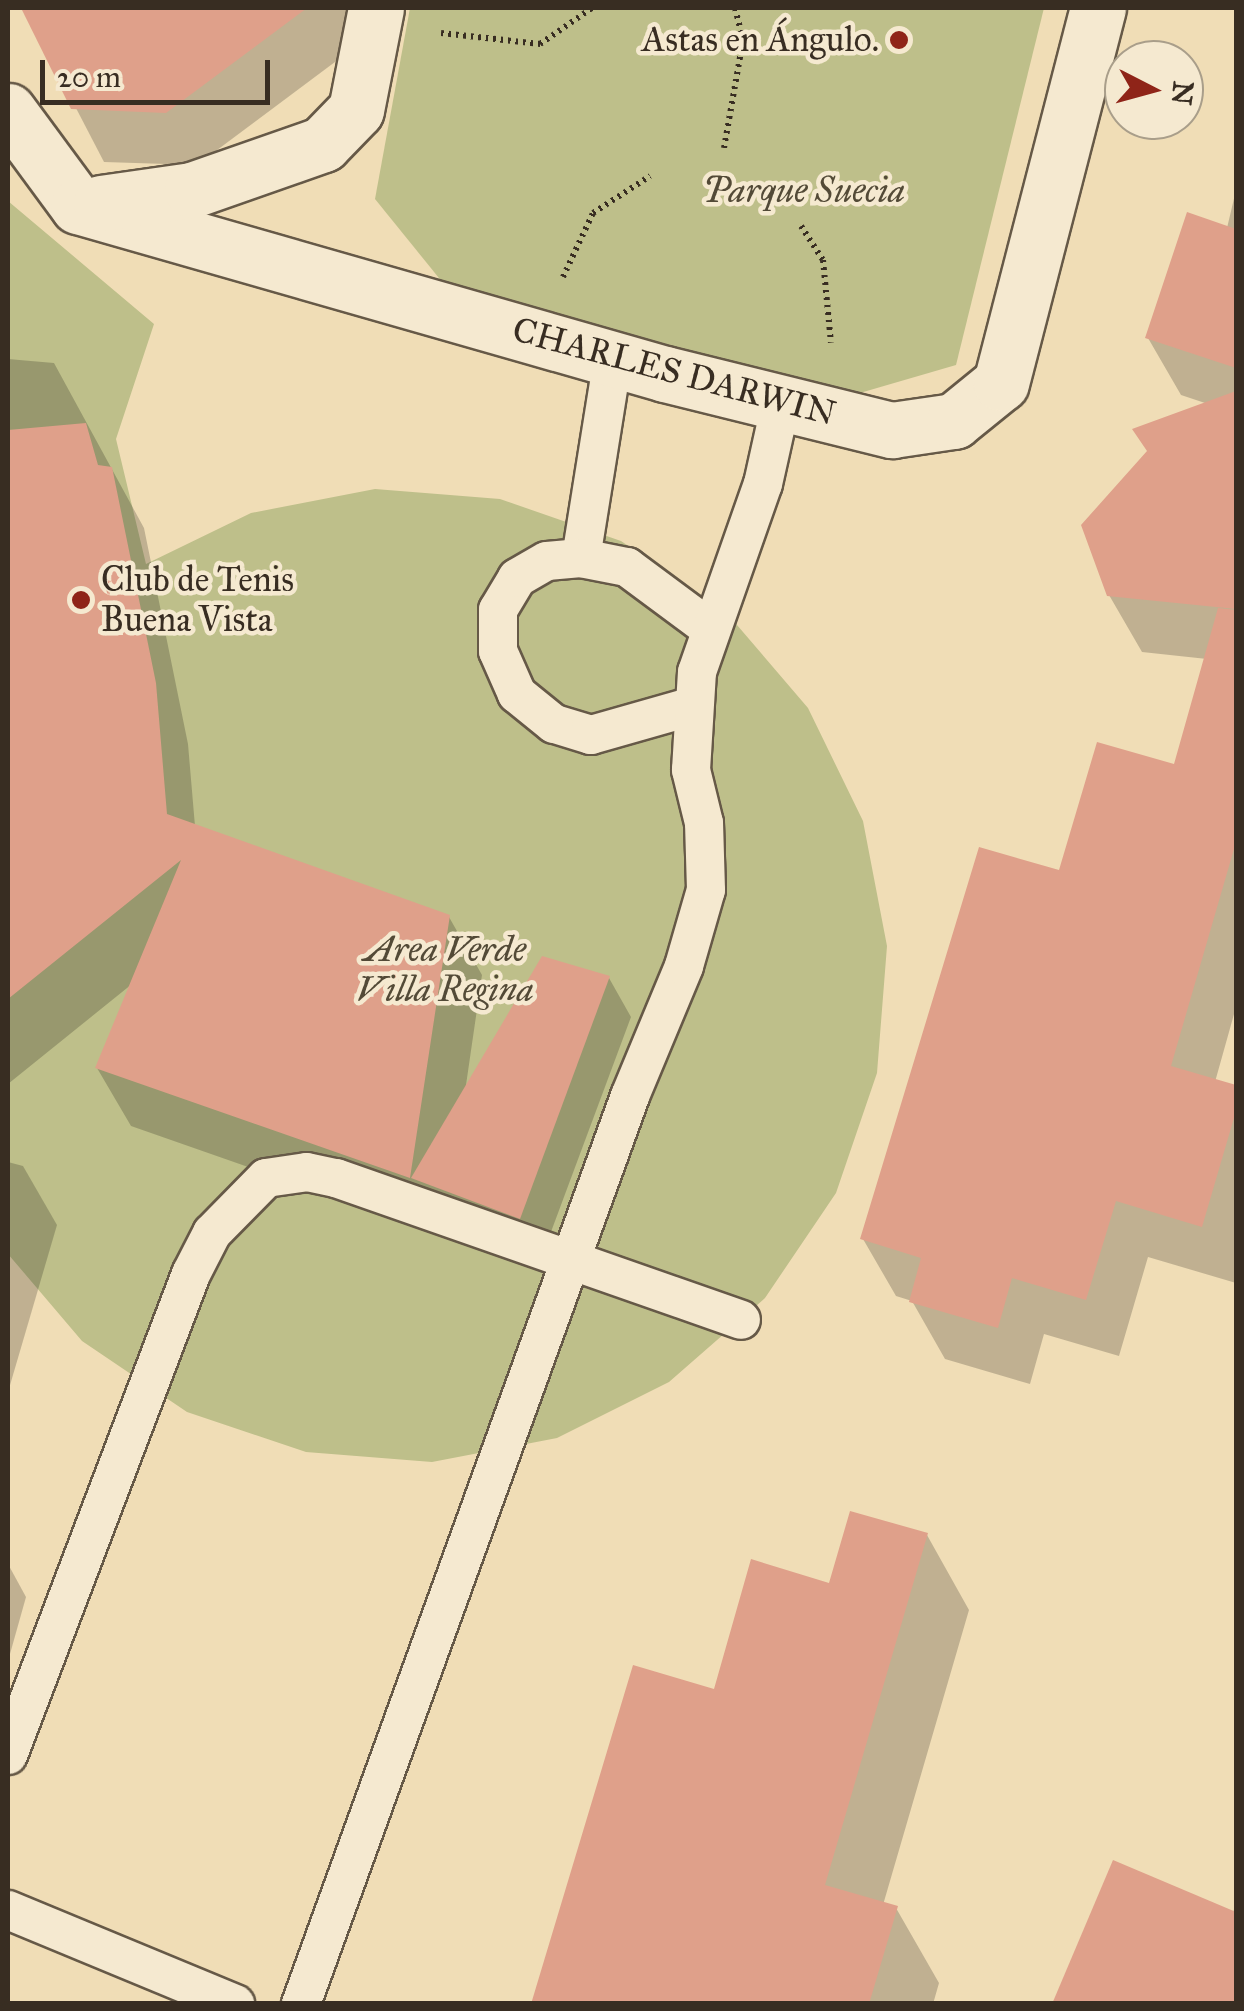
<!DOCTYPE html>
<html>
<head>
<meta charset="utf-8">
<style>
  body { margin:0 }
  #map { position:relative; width:1244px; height:2011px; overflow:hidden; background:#f0ddb6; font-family:"IM FELL Great Primer",serif }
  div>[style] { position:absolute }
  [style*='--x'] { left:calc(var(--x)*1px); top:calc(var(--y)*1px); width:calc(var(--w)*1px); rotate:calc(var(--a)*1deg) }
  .green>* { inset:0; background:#bebf8a }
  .shadow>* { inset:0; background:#0003 }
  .building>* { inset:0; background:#dfa08a }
  .path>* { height:6px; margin-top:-3px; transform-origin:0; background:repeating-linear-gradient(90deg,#382d22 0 2.5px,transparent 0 7.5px) }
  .roads { filter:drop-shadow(2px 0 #665947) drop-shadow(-2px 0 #665947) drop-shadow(0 2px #665947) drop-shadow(0 -2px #665947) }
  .lane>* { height:38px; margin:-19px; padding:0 19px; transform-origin:19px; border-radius:19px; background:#f5e9d0 }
  .street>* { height:55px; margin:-27.5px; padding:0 27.5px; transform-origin:27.5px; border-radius:27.5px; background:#f5e9d0 }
  .dots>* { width:28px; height:28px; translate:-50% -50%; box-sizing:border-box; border:5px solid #f5e9d0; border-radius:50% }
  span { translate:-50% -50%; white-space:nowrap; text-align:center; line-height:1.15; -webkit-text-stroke:9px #f5e9d0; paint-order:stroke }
  .poi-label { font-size:35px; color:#382d22 }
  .right { translate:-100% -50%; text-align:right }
  .left { translate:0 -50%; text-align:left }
  .park-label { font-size:35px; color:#534a37; font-style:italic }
  .street-label { font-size:35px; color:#382d22 }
  .frame { position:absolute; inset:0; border:10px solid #382d22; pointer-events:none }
  .north { position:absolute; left:1104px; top:40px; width:100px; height:100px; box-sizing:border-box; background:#f5e9d0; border:2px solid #a99e8a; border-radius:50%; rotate:96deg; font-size:28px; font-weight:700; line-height:40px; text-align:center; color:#382d22 }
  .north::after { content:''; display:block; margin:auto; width:35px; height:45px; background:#8f2418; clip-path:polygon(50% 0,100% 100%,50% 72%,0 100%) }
  .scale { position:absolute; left:40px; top:60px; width:230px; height:45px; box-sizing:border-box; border:5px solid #382d22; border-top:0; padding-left:12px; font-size:30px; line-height:35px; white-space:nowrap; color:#382d22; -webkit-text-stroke:8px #f5e9d0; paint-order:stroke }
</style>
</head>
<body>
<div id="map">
  <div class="green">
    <i style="clip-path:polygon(410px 8px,1044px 8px,956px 365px,853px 395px,443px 283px,375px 199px)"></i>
    <i style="clip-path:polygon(8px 201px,154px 324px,116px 439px,146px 564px,251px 513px,375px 489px,500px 499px,621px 541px,725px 611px,808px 708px,863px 821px,887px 946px,877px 1073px,836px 1193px,765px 1298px,669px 1382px,557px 1438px,432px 1462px,306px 1452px,187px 1412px,82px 1341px,8px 1254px)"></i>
  </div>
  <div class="shadow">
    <i style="clip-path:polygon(24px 8px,351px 8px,343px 56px,197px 165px,104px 162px)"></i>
    <i style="clip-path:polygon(1236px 190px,1236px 1007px,1215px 1082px,1236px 1088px,1236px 1283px,1148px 1257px,1119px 1356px,1044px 1334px,1030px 1384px,945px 1359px,912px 1301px,896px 1296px,863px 1239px,1061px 873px,1176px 767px,1207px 659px,1142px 652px,1109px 595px,1208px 404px,1181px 395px,1148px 338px,1227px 228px)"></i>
    <i style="clip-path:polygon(8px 359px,54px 363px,144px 528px,188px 744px,195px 826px,449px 917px,482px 975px,465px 1092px,609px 978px,631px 1017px,542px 1256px,443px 1235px,131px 1126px,97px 1068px,132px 984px,8px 1084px)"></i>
    <i style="clip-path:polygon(8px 1162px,23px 1166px,57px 1225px,8px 1392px)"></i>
    <i style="clip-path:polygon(927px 1535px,969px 1610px,883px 1905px,896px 1908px,939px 1983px,933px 2004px,534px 2004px,715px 1692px,831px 1586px)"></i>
    <i style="clip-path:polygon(8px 1564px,26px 1597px,8px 1661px)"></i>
    <i style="clip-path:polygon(1236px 1902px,1236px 2004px,1066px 2004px,1233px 1913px)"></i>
  </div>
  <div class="building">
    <i style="clip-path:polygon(21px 8px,307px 8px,166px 113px,71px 109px)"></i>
    <i style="clip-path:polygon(1187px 212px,1236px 229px,1236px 368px,1145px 338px)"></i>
    <i style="clip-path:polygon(1236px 391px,1236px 609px,1107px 596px,1081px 525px,1147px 451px,1132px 429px)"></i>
    <i style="clip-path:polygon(86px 423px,98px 465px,112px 467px,156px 683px,167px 814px,450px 915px,410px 1178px,95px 1068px,181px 860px,8px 999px,8px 430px)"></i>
    <i style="clip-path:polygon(1218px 608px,1236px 610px,1236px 842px,1171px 1066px,1236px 1085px,1236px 1111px,1202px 1227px,1116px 1201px,1086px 1300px,1012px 1278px,998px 1328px,909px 1302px,921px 1258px,860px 1239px,979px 847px,1059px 870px,1097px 742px,1174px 764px)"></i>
    <i style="clip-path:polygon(542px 956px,610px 976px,520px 1219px,411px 1178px)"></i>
    <i style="clip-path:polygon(850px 1511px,928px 1533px,825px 1885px,898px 1906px,869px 2004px,531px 2004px,633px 1665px,714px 1689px,751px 1559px,829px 1583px)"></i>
    <i style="clip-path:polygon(1113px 1860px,1236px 1912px,1236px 2004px,1052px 2004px)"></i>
  </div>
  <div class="path">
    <i style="--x:441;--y:33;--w:100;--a:6.3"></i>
    <i style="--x:540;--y:44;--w:63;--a:-34.7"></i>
    <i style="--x:724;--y:148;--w:110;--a:-80"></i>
    <i style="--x:743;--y:40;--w:33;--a:-104"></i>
    <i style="--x:801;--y:226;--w:40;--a:57.1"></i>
    <i style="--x:823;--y:260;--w:83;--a:84.5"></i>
    <i style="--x:563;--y:277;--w:71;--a:-64.9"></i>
    <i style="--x:593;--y:213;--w:68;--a:-33"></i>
  </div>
  <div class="roads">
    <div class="lane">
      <i style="--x:581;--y:558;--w:203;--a:-80.9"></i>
      <i style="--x:693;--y:706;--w:106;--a:164.1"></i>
      <i style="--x:591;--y:735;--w:39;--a:-163"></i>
      <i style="--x:554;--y:724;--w:48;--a:-141"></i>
      <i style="--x:517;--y:694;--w:47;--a:-113.8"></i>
      <i style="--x:498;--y:651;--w:41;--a:-90"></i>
      <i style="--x:498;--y:610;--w:37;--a:-59"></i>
      <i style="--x:517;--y:578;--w:34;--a:-30"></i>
      <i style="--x:547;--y:561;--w:34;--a:-5"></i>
      <i style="--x:581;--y:558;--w:47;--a:11.1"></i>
      <i style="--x:627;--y:567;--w:102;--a:36.6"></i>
      <i style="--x:8;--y:1755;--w:515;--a:-69.17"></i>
      <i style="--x:191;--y:1274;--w:46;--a:-62.9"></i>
      <i style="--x:212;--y:1233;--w:77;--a:-45.5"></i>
      <i style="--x:266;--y:1178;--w:41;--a:-8.3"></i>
      <i style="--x:307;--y:1172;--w:30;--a:12"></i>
      <i style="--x:336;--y:1178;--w:429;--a:19.3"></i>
      <i style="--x:8;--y:1910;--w:246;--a:22.5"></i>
      <i style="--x:301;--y:2004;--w:966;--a:-70.08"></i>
      <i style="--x:630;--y:1096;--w:141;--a:-67.4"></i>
      <i style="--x:684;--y:966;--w:79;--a:-73.9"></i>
      <i style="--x:706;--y:890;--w:67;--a:-91.7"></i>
      <i style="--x:704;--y:823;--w:55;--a:-103.8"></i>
      <i style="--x:691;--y:770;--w:98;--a:-86.5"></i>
      <i style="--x:697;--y:672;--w:199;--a:-70.7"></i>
      <i style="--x:763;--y:484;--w:83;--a:-77.5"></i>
    </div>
    <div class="street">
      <i style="--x:8;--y:111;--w:118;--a:53.6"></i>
      <i style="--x:78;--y:206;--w:611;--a:15.97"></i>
      <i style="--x:665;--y:374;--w:234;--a:13.9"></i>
      <i style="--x:892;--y:430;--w:63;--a:-8.3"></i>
      <i style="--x:954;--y:421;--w:60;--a:-39"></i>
      <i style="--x:1001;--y:383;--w:387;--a:-75.5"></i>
      <i style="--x:101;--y:203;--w:92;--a:-8.1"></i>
      <i style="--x:192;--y:190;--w:139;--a:-19.3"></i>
      <i style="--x:323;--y:144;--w:47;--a:-45.9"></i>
      <i style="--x:356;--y:110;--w:104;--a:-78.9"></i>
    </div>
  </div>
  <div class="dots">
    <i style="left:899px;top:40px;background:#8f2418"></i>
    <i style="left:81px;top:600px;background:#8f2418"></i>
  </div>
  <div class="poi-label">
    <span class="right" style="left:879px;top:40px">Astas en Ángulo.</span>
    <span class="left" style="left:101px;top:600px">Club de Tenis<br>Buena Vista</span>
  </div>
  <div class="park-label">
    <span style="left:804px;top:191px">Parque Suecia</span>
    <span style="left:445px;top:970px">Area Verde<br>Villa Regina</span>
  </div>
  <div class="street-label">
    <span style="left:674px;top:372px;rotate:15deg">CHARLES DARWIN</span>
  </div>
  <div class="frame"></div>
  <div class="north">N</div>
  <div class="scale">20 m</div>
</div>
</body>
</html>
